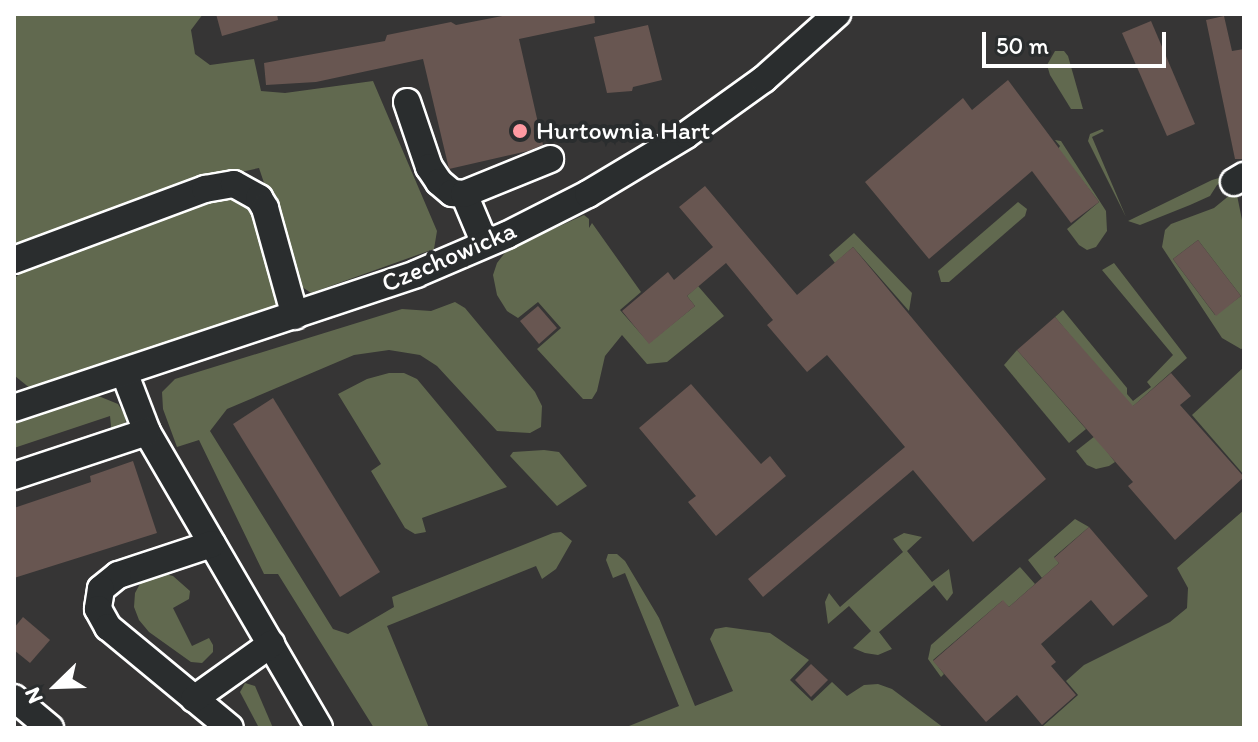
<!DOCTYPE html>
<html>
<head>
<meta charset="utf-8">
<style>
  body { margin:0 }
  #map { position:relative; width:1258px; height:742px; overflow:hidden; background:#363535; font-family:Itim,sans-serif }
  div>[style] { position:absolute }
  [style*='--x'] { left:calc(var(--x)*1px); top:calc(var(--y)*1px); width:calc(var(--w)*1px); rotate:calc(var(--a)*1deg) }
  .green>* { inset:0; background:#61694f }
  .building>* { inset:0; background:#685651 }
  .roads { filter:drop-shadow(2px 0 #fff) drop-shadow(-2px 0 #fff) drop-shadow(0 2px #fff) drop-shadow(0 -2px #fff) }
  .minor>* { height:26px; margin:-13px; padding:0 13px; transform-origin:13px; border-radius:13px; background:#2a2d2e }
  .dots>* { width:22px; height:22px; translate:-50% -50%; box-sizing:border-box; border:4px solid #2a2d2e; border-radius:50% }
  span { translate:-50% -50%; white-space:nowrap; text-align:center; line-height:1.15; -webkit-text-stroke:8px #2a2d2e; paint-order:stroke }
  .poi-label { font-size:26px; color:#fff }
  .left { translate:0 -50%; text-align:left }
  .street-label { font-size:26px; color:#fff }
  .frame { position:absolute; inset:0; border:16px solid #fff; pointer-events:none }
  .north { position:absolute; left:16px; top:646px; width:80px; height:80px; -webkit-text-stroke:6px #2a2d2e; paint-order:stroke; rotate:247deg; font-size:22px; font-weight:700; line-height:32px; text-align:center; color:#fff }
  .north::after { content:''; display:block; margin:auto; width:28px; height:36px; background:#fff; clip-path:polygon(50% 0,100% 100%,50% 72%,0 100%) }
  .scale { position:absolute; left:982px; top:32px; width:184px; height:36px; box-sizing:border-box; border:4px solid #fff; border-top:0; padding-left:10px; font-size:24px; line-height:28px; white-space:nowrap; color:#fff; -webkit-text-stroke:6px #2a2d2e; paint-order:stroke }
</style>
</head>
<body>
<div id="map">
  <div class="green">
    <i style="clip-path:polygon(22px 14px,203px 14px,191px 30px,195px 54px,210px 65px,254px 59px,261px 91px,285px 93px,373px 81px,437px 231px,434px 249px,311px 293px,298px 284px,259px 168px,232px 174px,14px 250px,14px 16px)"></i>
    <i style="clip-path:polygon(1055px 51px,1064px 51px,1068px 56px,1083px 109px,1071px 109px,1050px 75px,1047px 65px)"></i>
    <i style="clip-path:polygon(1102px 129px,1104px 131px,1092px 137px,1126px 217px,1088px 141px,1090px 134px)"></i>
    <i style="clip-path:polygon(1055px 140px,1061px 141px,1106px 211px,1107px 231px,1096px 247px,1087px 250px,1079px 245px,1067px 229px,1099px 202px,1058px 149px,1060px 146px)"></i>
    <i style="clip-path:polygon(1233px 174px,1217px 185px,1210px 196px,1190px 205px,1140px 225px,1128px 221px,1212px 180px)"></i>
    <i style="clip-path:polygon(evenodd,1236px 190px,1244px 230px,1244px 348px,1241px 349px,1222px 338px,1162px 247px,1165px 230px,1171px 224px,1214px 208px,1236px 190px,1198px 240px,1241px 296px,1215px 315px,1173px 259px,1198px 240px)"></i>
    <i style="clip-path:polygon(225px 194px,243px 201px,250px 209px,281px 303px,269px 316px,31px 389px,15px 376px,14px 279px,38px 256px)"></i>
    <i style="clip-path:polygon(1018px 202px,1027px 209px,1025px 216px,949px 282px,941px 282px,938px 271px)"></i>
    <i style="clip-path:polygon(584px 215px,589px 219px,589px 228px,592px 223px,641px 292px,620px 310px,649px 343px,695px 306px,687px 296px,698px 286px,724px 316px,667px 362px,647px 364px,622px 335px,605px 356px,597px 391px,592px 399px,583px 399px,537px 349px,561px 328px,538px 302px,518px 318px,507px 311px,497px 295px,493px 275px,497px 263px,507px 250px)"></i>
    <i style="clip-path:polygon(854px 233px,912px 293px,909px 311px,853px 247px,835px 263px,829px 255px)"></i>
    <i style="clip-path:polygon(1114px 263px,1187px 358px,1131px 408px,1055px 317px,1063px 310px,1127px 388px,1127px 394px,1133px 401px,1151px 387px,1147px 382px,1173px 355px,1102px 270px)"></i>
    <i style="clip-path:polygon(455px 302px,465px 308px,535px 392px,542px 406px,541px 427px,530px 433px,497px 431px,437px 366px,420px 355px,389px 350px,354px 355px,227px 409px,210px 431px,333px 629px,348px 634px,394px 607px,392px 597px,553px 533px,561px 532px,572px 541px,556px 569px,542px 579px,536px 566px,387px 626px,429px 728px,374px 728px,278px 574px,264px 574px,199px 440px,177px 447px,163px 409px,162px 392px,175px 379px,402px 309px,431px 311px)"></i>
    <i style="clip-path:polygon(1017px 350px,1086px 429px,1069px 443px,1004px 365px)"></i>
    <i style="clip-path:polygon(1244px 367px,1244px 475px,1192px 415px)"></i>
    <i style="clip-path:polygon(389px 373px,404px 373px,417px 379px,507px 487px,422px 518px,426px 532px,415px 534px,405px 528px,371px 471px,381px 464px,338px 394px,367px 379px)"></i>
    <i style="clip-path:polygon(96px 395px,118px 404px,126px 417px,125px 428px,112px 436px,110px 416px,14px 448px,14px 422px)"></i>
    <i style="clip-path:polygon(1095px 436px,1115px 462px,1109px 466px,1096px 469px,1087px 465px,1076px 451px)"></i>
    <i style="clip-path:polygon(544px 450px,559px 452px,587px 486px,557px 506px,510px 456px,513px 452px)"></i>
    <i style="clip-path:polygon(1244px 510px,1244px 728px,1044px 728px,1043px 726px,1078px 695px,1066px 681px,1084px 665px,1170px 622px,1187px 608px,1188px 588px,1177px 568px)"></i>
    <i style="clip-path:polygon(1075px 519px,1089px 527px,1054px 557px,1059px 563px,1042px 578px,1028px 560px)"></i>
    <i style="clip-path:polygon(904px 533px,922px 537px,907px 551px,932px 582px,949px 569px,953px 593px,947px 601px,934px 585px,879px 632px,892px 649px,878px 655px,865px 653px,853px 648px,871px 631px,849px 606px,828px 624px,825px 602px,829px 593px,840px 607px,903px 552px,893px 539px)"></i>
    <i style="clip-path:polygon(608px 554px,617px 554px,625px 561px,659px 618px,695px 706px,733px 691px,710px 639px,715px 629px,726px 627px,770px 633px,809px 660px,790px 680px,812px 701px,832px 682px,847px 696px,864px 685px,878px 684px,892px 689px,944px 728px,624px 728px,679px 706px,625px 573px,613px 578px,606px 560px)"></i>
    <i style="clip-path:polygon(1020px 567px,1035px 584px,1009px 607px,1002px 601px,933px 660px,944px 674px,941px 677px,928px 659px,931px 645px)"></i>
    <i style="clip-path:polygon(161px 573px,173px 576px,190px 591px,189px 599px,173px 608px,192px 646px,209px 638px,213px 645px,213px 652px,202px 663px,191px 662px,149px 632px,139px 620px,134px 607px,135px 593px,141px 582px)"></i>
    <i style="clip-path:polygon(245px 683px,255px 686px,273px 728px,258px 726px,240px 692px)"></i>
  </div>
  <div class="building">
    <i style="clip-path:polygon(216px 14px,277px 14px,278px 20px,222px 36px)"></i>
    <i style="clip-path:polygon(512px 14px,594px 14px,595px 23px,519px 39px,543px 145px,528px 151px,449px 169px,423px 59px,316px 82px,266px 85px,264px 63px,385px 41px,387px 35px,451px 22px,456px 25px)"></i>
    <i style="clip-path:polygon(1224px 16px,1232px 51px,1244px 49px,1244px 159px,1235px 159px,1206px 20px)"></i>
    <i style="clip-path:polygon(1151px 21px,1195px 124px,1167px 136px,1122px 33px)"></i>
    <i style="clip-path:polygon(648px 25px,662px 80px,633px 87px,632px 91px,607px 93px,594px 37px)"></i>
    <i style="clip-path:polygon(1008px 80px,1099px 202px,1071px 223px,1032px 171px,929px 259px,865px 182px,963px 98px,972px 110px)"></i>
    <i style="clip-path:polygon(705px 186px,797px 295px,853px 247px,1046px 479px,973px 542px,913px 470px,763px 597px,748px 579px,905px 447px,827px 355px,807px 372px,767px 325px,773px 320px,726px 263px,687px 296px,695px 306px,649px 344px,622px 311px,668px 272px,674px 280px,713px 247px,679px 207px)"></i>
    <i style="clip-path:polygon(1198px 240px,1241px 296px,1216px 316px,1173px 259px)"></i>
    <i style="clip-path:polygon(538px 306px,557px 328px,539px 344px,520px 321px)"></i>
    <i style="clip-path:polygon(1055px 317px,1133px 406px,1171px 373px,1191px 396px,1180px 405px,1244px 477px,1175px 540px,1128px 486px,1133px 482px,1017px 350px)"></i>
    <i style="clip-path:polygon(691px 384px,761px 464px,770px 456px,786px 476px,716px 536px,688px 502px,696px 496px,639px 428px)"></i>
    <i style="clip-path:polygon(273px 398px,380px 572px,340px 597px,233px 424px)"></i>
    <i style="clip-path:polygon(133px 461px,157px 533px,14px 578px,14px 508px,91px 482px,90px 476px)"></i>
    <i style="clip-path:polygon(1089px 527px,1148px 596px,1113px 626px,1091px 600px,1041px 644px,1056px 662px,1051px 666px,1076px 695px,1042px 725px,1017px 695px,986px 722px,933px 661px,1003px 600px,1009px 607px,1059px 563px,1054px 558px)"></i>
    <i style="clip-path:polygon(23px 617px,50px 640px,30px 663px,14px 650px,14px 628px)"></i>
    <i style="clip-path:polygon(811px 664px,828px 680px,811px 697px,795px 680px)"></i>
  </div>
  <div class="roads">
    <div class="minor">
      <i style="--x:407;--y:102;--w:69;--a:71.3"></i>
      <i style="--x:429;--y:167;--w:18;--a:56"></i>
      <i style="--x:439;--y:182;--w:17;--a:40"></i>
      <i style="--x:452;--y:193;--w:12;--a:5"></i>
      <i style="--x:464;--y:194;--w:54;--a:67.2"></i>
      <i style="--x:1234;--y:182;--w:12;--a:-31"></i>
      <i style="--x:464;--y:194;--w:93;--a:-22.1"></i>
      <i style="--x:14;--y:260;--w:204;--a:-20.4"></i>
      <i style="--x:205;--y:189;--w:29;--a:-10"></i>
      <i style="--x:234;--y:184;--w:29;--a:29"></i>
      <i style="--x:259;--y:198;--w:12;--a:59"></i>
      <i style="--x:265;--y:208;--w:112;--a:74.5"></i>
      <i style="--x:124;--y:372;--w:64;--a:69"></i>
      <i style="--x:147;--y:432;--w:342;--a:59.8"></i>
      <i style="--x:14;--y:408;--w:424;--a:-18.4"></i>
      <i style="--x:416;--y:274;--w:99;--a:-23.2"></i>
      <i style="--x:507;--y:235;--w:91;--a:-26.8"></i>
      <i style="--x:588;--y:194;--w:114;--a:-31"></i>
      <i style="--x:686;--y:135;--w:96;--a:-35.7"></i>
      <i style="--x:764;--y:79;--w:98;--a:-41.7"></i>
      <i style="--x:14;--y:476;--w:140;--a:-18.3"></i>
      <i style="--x:212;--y:544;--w:99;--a:161.7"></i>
      <i style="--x:118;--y:575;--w:22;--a:141"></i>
      <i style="--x:101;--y:589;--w:20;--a:99"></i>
      <i style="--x:98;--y:609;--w:21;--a:61"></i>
      <i style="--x:108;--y:627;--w:158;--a:39.6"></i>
      <i style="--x:14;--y:698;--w:47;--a:39.8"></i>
      <i style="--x:194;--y:699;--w:95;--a:-35.5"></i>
    </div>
  </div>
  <div class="dots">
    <i style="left:520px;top:131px;background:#ff9aa2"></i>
  </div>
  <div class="poi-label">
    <span class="left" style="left:536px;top:131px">Hurtownia Hart</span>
  </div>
  <div class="street-label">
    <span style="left:449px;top:257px;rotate:-23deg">Czechowicka</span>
  </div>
  <div class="frame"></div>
  <div class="north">N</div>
  <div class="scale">50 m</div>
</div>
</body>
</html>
